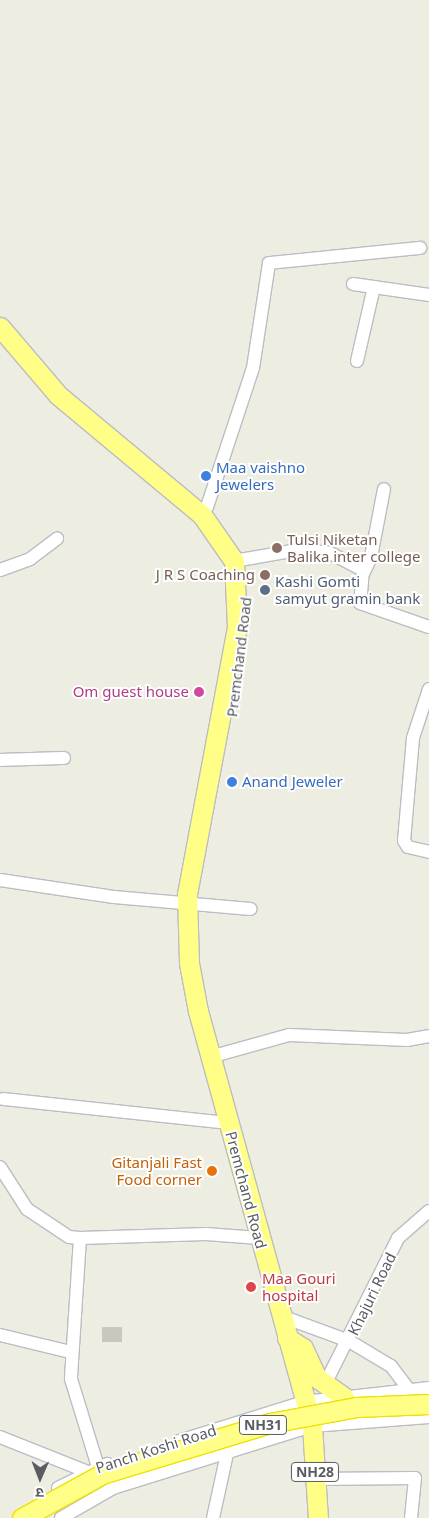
<!DOCTYPE html>
<html>
<head>
<meta charset="utf-8">
<style>
  body { margin:0 }
  #map { position:relative; width:429px; height:1518px; overflow:hidden; background:#edede1; font-family:"Noto Sans","Noto Sans Devanagari",sans-serif }
  div>[style] { position:absolute }
  [style*='--x'] { left:calc(var(--x)*1px); top:calc(var(--y)*1px); width:calc(var(--w)*1px); rotate:calc(var(--a)*1deg) }
  .building>* { inset:0; background:#c8c8be }
  .roads { filter:drop-shadow(1px 0 #bcbdc3) drop-shadow(-1px 0 #bcbdc3) drop-shadow(0 1px #bcbdc3) drop-shadow(0 -1px #bcbdc3) }
  .minor>* { height:12px; margin:-6px; padding:0 6px; transform-origin:6px; border-radius:6px; background:#fff }
  .highway>* { height:19px; margin:-9.5px; padding:0 9.5px; transform-origin:9.5px; border-radius:9.5px; background:#ffff87 }
  .bridges { filter:drop-shadow(1px 0 #efe100) drop-shadow(-1px 0 #efe100) drop-shadow(0 1px #efe100) drop-shadow(0 -1px #efe100) }
  .highway-bridge>* { height:19px; margin:-9.5px; padding:0 9.5px; transform-origin:9.5px; border-radius:9.5px; background:#ffff87 }
  .dots>* { width:14px; height:14px; translate:-50% -50%; box-sizing:border-box; border:2px solid #fff; border-radius:50% }
  span { translate:-50% -50%; white-space:nowrap; text-align:center; line-height:1.15; -webkit-text-stroke:4px #fff; paint-order:stroke }
  .shield-label span { padding:1px 4px; background:#fff; border:1px solid; border-radius:4px; -webkit-text-stroke-width:0 }
  .shield-label { font-size:14px; color:#5a5c63; font-weight:700 }
  .shop-label { font-size:15px; color:#366cbe }
  .left { translate:0 -50%; text-align:left }
  .education-label { font-size:15px; color:#785e54 }
  .right { translate:-100% -50%; text-align:right }
  .service-label { font-size:15px; color:#4e5e75 }
  .street-label { font-size:15px; color:#5a5c63 }
  .hotel-label { font-size:15px; color:#b23c85 }
  .food-label { font-size:15px; color:#c56008 }
  .health-label { font-size:15px; color:#be3a42 }
  .north { position:absolute; left:15px; top:1453px; width:50px; height:50px; -webkit-text-stroke:4px #fff; paint-order:stroke; rotate:181deg; font-size:14px; font-weight:700; line-height:20px; text-align:center; color:#5a5c63 }
  .north::after { content:''; display:block; margin:auto; width:18px; height:22px; background:#5a5c63; clip-path:polygon(50% 0,100% 100%,50% 72%,0 100%) }
</style>
</head>
<body>
<div id="map">
  <div class="building">
    <i style="clip-path:polygon(102px 1327px,122px 1327px,122px 1342px,102px 1342px)"></i>
  </div>
  <div class="roads">
    <div class="minor">
      <i style="--x:353;--y:284;--w:77;--a:8.2"></i>
      <i style="--x:357;--y:361;--w:76;--a:-77.1"></i>
      <i style="--x:207;--y:507;--w:146;--a:-71.7"></i>
      <i style="--x:253;--y:368;--w:106;--a:-81.3"></i>
      <i style="--x:269;--y:263;--w:152;--a:-5.7"></i>
      <i style="--x:234;--y:561;--w:65;--a:-9.8"></i>
      <i style="--x:298;--y:550;--w:32;--a:5"></i>
      <i style="--x:330;--y:553;--w:37;--a:27"></i>
      <i style="--x:363;--y:570;--w:33;--a:95"></i>
      <i style="--x:360;--y:603;--w:73;--a:19.2"></i>
      <i style="--x:0;--y:570;--w:32;--a:-20"></i>
      <i style="--x:30;--y:559;--w:34;--a:-37"></i>
      <i style="--x:364;--y:572;--w:17;--a:-65"></i>
      <i style="--x:371;--y:557;--w:69;--a:-79.2"></i>
      <i style="--x:429;--y:689;--w:52;--a:108.1"></i>
      <i style="--x:413;--y:738;--w:103;--a:95"></i>
      <i style="--x:404;--y:841;--w:7;--a:56"></i>
      <i style="--x:408;--y:847;--w:22;--a:13"></i>
      <i style="--x:0;--y:760;--w:64;--a:-1.8"></i>
      <i style="--x:0;--y:880;--w:115;--a:8.5"></i>
      <i style="--x:114;--y:897;--w:137;--a:5"></i>
      <i style="--x:210;--y:1057;--w:82;--a:-15.6"></i>
      <i style="--x:289;--y:1035;--w:118;--a:2.4"></i>
      <i style="--x:407;--y:1040;--w:22;--a:-10"></i>
      <i style="--x:3;--y:1099;--w:226;--a:6.1"></i>
      <i style="--x:0;--y:1167;--w:50;--a:57.3"></i>
      <i style="--x:27;--y:1209;--w:50;--a:33.7"></i>
      <i style="--x:69;--y:1237;--w:11;--a:5"></i>
      <i style="--x:80;--y:1238;--w:141;--a:93.7"></i>
      <i style="--x:71;--y:1379;--w:92;--a:72.9"></i>
      <i style="--x:80;--y:1238;--w:126;--a:-1.8"></i>
      <i style="--x:206;--y:1234;--w:53;--a:4.3"></i>
      <i style="--x:281;--y:1316;--w:72;--a:20.2"></i>
      <i style="--x:349;--y:1341;--w:49;--a:30.8"></i>
      <i style="--x:391;--y:1366;--w:35;--a:53"></i>
      <i style="--x:0;--y:1335;--w:73;--a:13.5"></i>
      <i style="--x:325;--y:1384;--w:163;--a:-63.4"></i>
      <i style="--x:398;--y:1238;--w:41;--a:-41.1"></i>
      <i style="--x:0;--y:1437;--w:100;--a:21.7"></i>
      <i style="--x:179;--y:1441;--w:131;--a:-17.3"></i>
      <i style="--x:304;--y:1402;--w:126;--a:-6.4"></i>
      <i style="--x:316;--y:1479;--w:99;--a:-0.6"></i>
      <i style="--x:415;--y:1478;--w:40;--a:95.7"></i>
      <i style="--x:58;--y:1488;--w:55;--a:-26.1"></i>
      <i style="--x:61;--y:1518;--w:60;--a:-30"></i>
      <i style="--x:113;--y:1488;--w:208;--a:-17.3"></i>
      <i style="--x:312;--y:1426;--w:117;--a:-4.4"></i>
      <i style="--x:213;--y:1518;--w:66;--a:-77.7"></i>
    </div>
    <div class="highway">
      <i style="--x:0;--y:327;--w:89;--a:49.5"></i>
      <i style="--x:58;--y:395;--w:187;--a:39.8"></i>
      <i style="--x:202;--y:515;--w:56;--a:55.2"></i>
      <i style="--x:234;--y:561;--w:66;--a:87.4"></i>
      <i style="--x:237;--y:627;--w:273;--a:100.6"></i>
      <i style="--x:187;--y:895;--w:68;--a:88.3"></i>
      <i style="--x:189;--y:963;--w:49;--a:79.4"></i>
      <i style="--x:198;--y:1011;--w:430;--a:74.6"></i>
      <i style="--x:312;--y:1426;--w:92;--a:86.3"></i>
      <i style="--x:287;--y:1338;--w:19;--a:32"></i>
      <i style="--x:303;--y:1348;--w:33;--a:65"></i>
      <i style="--x:317;--y:1378;--w:33;--a:35"></i>
    </div>
  </div>
  <div class="bridges">
    <div class="highway-bridge">
      <i style="--x:22;--y:1518;--w:91;--a:-28.8"></i>
      <i style="--x:102;--y:1474;--w:176;--a:-16.9"></i>
      <i style="--x:270;--y:1423;--w:87;--a:-10.5"></i>
      <i style="--x:356;--y:1407;--w:73;--a:-2.4"></i>
    </div>
  </div>
  <div class="dots">
    <i style="left:206px;top:476px;background:#3f7fe0"></i>
    <i style="left:277px;top:548px;background:#8d6e63"></i>
    <i style="left:265px;top:575px;background:#8d6e63"></i>
    <i style="left:265px;top:590px;background:#5c6f8a"></i>
    <i style="left:199px;top:692px;background:#d1479c"></i>
    <i style="left:232px;top:782px;background:#3f7fe0"></i>
    <i style="left:212px;top:1171px;background:#e8710a"></i>
    <i style="left:251px;top:1287px;background:#e0444e"></i>
  </div>
  <div class="shield-label">
    <span style="left:263px;top:1425px">NH31</span>
    <span style="left:315px;top:1472px">NH28</span>
  </div>
  <div class="shop-label">
    <span class="left" style="left:216px;top:476px">Maa vaishno<br>Jewelers</span>
    <span class="left" style="left:242px;top:782px">Anand Jeweler</span>
  </div>
  <div class="education-label">
    <span class="left" style="left:287px;top:548px">Tulsi Niketan<br>Balika inter college</span>
    <span class="right" style="left:255px;top:575px">J R S Coaching</span>
  </div>
  <div class="service-label">
    <span class="left" style="left:275px;top:590px">Kashi Gomti<br>samyut gramin bank</span>
  </div>
  <div class="street-label">
    <span style="left:239px;top:657px;rotate:-83deg">Premchand Road</span>
    <span style="left:246px;top:1190px;rotate:75deg">Premchand Road</span>
    <span style="left:372px;top:1294px;rotate:-64deg">Khajuri Road</span>
    <span style="left:156px;top:1449px;rotate:-18deg">Panch Koshi Road</span>
  </div>
  <div class="hotel-label">
    <span class="right" style="left:189px;top:692px">Om guest house</span>
  </div>
  <div class="food-label">
    <span class="right" style="left:202px;top:1171px">Gitanjali Fast<br>Food corner</span>
  </div>
  <div class="health-label">
    <span class="left" style="left:262px;top:1287px">Maa Gouri<br>hospital</span>
  </div>
  <div class="north">उ</div>
</div>
</body>
</html>
